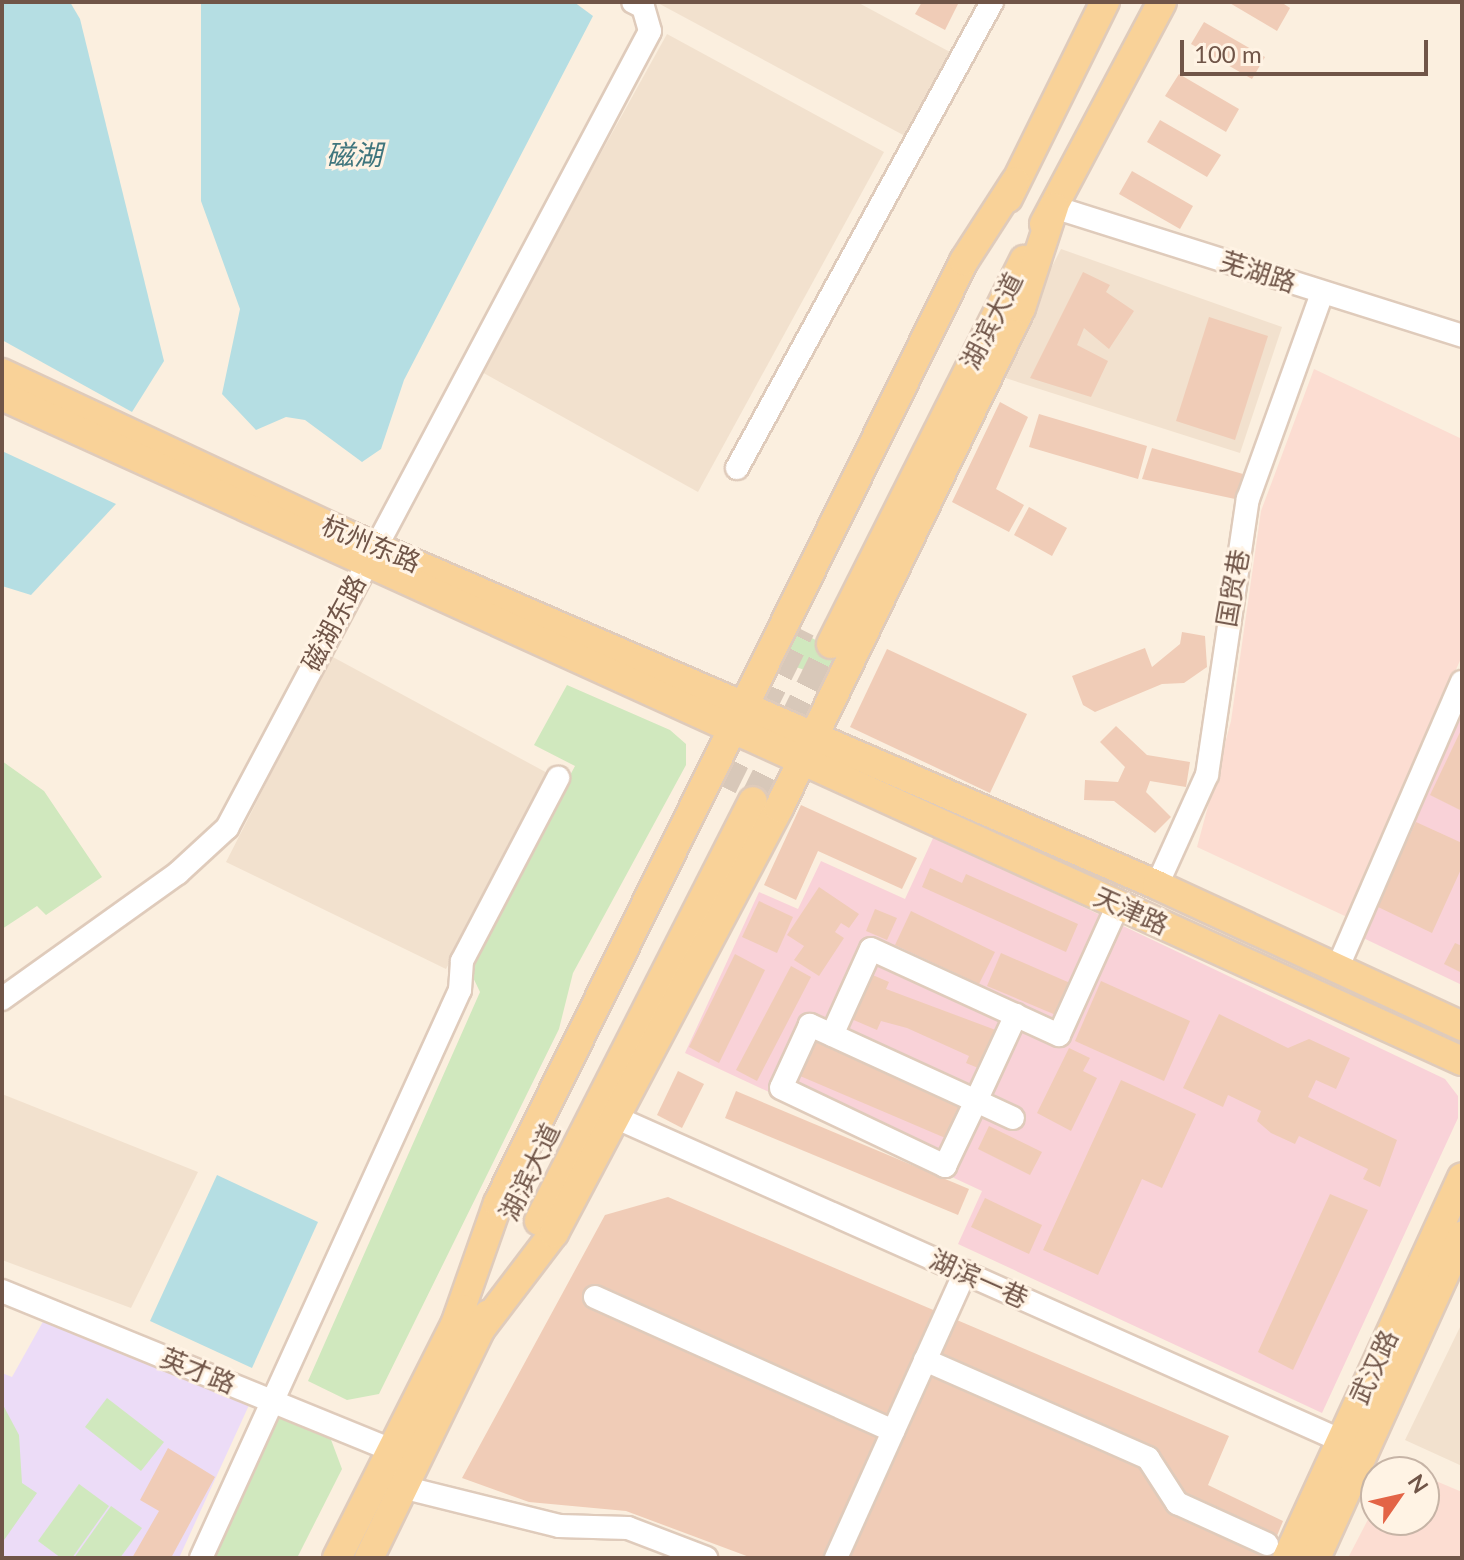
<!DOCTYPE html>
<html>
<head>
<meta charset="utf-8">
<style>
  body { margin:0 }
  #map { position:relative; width:1464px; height:1560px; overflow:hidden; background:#fbefdf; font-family:Lato,"Noto Sans SC",sans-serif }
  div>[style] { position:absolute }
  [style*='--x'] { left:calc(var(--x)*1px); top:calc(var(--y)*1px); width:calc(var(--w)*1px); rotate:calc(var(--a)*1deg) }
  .residential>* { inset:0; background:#f2e1ce }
  .commercial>* { inset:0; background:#fcddd2 }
  .education>* { inset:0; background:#ecdcf7 }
  .medical>* { inset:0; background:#f9d2d8 }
  .green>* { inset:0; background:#d0e8be }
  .water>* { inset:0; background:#b5dee3 }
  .building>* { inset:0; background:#f0ccb7 }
  .major-tunnel>* { height:28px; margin-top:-14px; transform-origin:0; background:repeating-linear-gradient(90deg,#d8c8b9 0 28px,transparent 0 42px) }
  .roads { filter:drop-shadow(2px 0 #dfcbbb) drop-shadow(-2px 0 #dfcbbb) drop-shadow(0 2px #dfcbbb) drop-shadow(0 -2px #dfcbbb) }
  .minor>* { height:22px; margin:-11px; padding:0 11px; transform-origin:11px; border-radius:11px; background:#fff }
  .major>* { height:28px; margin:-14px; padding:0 14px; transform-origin:14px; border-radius:14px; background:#f9d298 }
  span { translate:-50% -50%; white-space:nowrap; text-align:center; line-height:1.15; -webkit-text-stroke:6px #fff3e4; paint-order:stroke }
  .street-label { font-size:26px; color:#705548 }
  .water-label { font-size:28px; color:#3f757d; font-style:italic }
  .frame { position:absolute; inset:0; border:4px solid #705548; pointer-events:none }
  .north { position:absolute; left:1360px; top:1456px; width:80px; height:80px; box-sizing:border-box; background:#fff3e4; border:2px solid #c6b4a6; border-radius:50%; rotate:56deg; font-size:22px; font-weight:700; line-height:32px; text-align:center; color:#705548 }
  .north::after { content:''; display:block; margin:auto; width:28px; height:36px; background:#e36446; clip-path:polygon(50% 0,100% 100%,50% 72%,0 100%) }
  .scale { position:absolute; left:1180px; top:40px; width:248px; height:36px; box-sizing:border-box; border:4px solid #705548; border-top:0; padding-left:10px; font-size:24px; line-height:28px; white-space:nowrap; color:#705548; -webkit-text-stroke:6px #fff3e4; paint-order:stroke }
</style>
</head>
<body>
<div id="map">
  <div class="residential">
    <i style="clip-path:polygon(656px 2px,857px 2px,950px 52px,905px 136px)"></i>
    <i style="clip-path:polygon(667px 34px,884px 152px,698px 492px,480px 371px)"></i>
    <i style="clip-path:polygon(1061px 249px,1282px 327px,1240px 453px,996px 375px)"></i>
    <i style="clip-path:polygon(331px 656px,551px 775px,446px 969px,226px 862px)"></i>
    <i style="clip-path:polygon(2px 1094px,198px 1172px,131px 1308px,2px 1260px)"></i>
    <i style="clip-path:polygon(1462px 1323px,1462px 1466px,1405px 1440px)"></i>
  </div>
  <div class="commercial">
    <i style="clip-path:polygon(1314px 369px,1462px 439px,1462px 656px,1347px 917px,1197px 847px,1231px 721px,1261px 511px)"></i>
    <i style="clip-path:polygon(1424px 1476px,1462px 1492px,1462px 1558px,1348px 1558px,1376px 1504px,1376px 1520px,1424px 1520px)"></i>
  </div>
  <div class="education">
    <i style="clip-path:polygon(45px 1318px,250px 1403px,179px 1558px,2px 1558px,2px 1373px,12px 1377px)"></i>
  </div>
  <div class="medical">
    <i style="clip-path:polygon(1462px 715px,1462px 985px,1359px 936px)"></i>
    <i style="clip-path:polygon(934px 836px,1445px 1079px,1458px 1096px,1458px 1118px,1322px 1413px,958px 1244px,982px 1191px,685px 1053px,759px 892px,798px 909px,821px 861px,905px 899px)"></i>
  </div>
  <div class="green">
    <i style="clip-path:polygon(794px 628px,837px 652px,825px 677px,787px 664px,782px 653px)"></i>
    <i style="clip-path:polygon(567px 685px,670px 730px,686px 744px,686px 765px,573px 973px,559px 1029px,379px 1394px,347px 1400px,308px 1381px,480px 992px,468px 967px,575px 766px,534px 745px)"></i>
    <i style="clip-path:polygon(2px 761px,44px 791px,102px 877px,46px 915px,37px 906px,2px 929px)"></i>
    <i style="clip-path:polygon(107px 1398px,164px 1442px,141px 1471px,85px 1427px)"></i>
    <i style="clip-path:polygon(2px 1403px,19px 1435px,22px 1483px,37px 1493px,2px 1543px)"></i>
    <i style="clip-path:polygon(279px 1416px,330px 1437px,342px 1469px,297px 1558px,214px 1558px)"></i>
    <i style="clip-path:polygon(79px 1484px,109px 1506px,72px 1558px,61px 1558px,38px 1541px)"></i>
    <i style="clip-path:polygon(111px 1506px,142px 1528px,120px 1558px,74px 1558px)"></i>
  </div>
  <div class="water">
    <i style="clip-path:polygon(2px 2px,70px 2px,80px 19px,164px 361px,132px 412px,2px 340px)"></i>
    <i style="clip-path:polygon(201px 2px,574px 2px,593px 16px,404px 380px,381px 449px,362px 462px,305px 420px,286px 417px,256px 430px,222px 394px,240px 309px,201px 201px)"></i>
    <i style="clip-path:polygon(2px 451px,116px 504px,31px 595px,2px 586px)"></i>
    <i style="clip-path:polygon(217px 1175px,318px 1222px,252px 1368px,150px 1321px)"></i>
  </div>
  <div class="building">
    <i style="clip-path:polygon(922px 2px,959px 2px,945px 30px,915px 14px)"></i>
    <i style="clip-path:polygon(1228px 2px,1281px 2px,1290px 8px,1277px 31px)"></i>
    <i style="clip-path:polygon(1204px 22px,1265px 57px,1252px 79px,1191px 44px)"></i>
    <i style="clip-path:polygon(1179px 74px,1239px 109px,1226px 132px,1165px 96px)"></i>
    <i style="clip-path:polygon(1160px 120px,1221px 155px,1207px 177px,1147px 142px)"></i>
    <i style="clip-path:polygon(1132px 171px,1193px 206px,1180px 229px,1119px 194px)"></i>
    <i style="clip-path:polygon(1083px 272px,1110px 285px,1106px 292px,1134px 311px,1109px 349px,1084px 328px,1077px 345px,1108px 361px,1091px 397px,1030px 378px)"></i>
    <i style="clip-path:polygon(1209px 317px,1268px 336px,1235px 440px,1176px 421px)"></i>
    <i style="clip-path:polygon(1000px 402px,1028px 417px,996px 489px,1024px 505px,1009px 532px,952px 502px)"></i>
    <i style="clip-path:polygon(1039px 414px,1147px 446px,1138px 479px,1029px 447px)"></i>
    <i style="clip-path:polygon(1152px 448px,1243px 474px,1235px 499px,1142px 479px)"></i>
    <i style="clip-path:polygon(1029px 507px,1067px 528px,1052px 556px,1014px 535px)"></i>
    <i style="clip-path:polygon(1182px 632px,1205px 636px,1207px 667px,1184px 683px,1162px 684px,1095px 712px,1083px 705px,1072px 676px,1145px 648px,1152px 667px,1180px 644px)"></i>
    <i style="clip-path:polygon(887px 649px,1027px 714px,990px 793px,850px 727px)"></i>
    <i style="clip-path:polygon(1116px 726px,1147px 755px,1190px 762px,1186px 787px,1150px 781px,1146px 792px,1171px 817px,1155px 833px,1114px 801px,1084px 800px,1085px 780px,1118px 782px,1125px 767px,1100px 742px)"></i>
    <i style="clip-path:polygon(1462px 728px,1462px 811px,1430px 795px)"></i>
    <i style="clip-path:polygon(801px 805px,917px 858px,902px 889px,818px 851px,796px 900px,764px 885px)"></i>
    <i style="clip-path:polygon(1416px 822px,1462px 843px,1462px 867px,1432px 933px,1376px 906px)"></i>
    <i style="clip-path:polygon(930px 868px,962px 883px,966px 874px,1078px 924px,1066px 952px,922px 887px)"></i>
    <i style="clip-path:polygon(819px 887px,859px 914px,849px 928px,841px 923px,835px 932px,844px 938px,819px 976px,794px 960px,804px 946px,787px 935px)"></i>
    <i style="clip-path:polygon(759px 901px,793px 917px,777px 953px,742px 937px)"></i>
    <i style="clip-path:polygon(875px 909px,897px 918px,887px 940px,866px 931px)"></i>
    <i style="clip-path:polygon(911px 911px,995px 952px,979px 984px,895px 945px)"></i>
    <i style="clip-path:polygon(1455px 943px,1462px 946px,1462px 973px,1444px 964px)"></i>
    <i style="clip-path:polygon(1001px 953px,1077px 986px,1063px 1018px,987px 986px)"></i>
    <i style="clip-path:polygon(735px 954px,765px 970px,719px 1063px,689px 1047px)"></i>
    <i style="clip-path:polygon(791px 966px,811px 977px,757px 1081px,736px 1070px)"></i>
    <i style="clip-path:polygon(868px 973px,889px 982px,886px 989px,1001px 1032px,983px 1070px,966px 1063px,969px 1056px,907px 1028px,881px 1021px,877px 1030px,849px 1018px)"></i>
    <i style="clip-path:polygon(1101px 981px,1190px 1021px,1164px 1081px,1075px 1041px)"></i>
    <i style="clip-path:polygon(1219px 1014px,1288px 1048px,1309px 1039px,1350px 1058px,1336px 1089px,1316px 1080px,1308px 1097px,1397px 1140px,1380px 1187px,1363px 1179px,1368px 1169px,1299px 1136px,1295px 1144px,1271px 1133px,1257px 1121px,1261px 1111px,1228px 1095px,1223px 1107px,1183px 1088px)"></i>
    <i style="clip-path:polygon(809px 1036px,965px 1104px,950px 1140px,793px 1073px)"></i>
    <i style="clip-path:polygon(1069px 1048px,1090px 1058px,1083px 1071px,1097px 1078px,1071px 1131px,1037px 1113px)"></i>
    <i style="clip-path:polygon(678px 1071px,704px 1084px,682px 1128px,657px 1115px)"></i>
    <i style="clip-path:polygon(1121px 1080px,1196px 1114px,1162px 1188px,1142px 1179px,1098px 1275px,1043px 1250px)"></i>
    <i style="clip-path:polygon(736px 1091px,969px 1189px,958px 1215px,725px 1118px)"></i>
    <i style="clip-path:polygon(989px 1126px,1042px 1152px,1030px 1175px,978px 1149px)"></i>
    <i style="clip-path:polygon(1330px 1194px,1368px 1210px,1293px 1370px,1258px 1352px)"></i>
    <i style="clip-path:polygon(668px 1197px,1229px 1436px,1208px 1485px,1283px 1521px,1268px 1558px,752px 1558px,626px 1511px,529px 1502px,462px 1478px,605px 1215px)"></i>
    <i style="clip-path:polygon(985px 1198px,1042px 1225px,1029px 1254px,971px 1227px)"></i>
    <i style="clip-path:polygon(168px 1448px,215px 1477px,171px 1558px,132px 1558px,159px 1511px,140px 1500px)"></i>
  </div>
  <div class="major-tunnel">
    <i style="--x:723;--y:787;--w:176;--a:-63.7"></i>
    <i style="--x:753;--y:801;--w:175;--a:-63.6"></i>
  </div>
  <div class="roads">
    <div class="minor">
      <i style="--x:1054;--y:207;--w:428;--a:17.5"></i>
      <i style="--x:737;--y:468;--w:531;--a:-61.31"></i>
      <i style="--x:1157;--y:885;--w:121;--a:-65.6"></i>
      <i style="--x:1207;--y:775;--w:279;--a:-81.6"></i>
      <i style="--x:1248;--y:499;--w:219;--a:-70.2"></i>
      <i style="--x:1337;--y:969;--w:313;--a:-66.5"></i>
      <i style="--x:2;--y:999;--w:216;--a:-35.6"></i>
      <i style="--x:178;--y:873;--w:67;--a:-42.6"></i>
      <i style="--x:227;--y:828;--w:902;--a:-62.04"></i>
      <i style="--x:650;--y:31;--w:25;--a:-106"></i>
      <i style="--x:643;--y:7;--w:11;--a:-153"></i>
      <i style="--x:832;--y:1035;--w:94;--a:-65.6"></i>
      <i style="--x:871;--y:949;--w:207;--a:24.6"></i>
      <i style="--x:1059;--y:1035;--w:143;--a:-65.6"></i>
      <i style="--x:617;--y:1118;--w:791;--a:24.01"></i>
      <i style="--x:1013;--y:1118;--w:41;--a:-155.3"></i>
      <i style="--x:976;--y:1101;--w:183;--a:-155.4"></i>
      <i style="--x:810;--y:1025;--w:69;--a:114.7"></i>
      <i style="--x:781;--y:1088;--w:182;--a:25.4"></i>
      <i style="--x:945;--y:1166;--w:72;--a:-64.5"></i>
      <i style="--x:976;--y:1101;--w:95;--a:-65.1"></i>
      <i style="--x:2;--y:1291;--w:423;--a:22.2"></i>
      <i style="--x:595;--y:1297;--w:327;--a:24.2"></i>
      <i style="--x:925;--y:1360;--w:244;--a:23.7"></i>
      <i style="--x:1148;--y:1458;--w:54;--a:57.2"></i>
      <i style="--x:1177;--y:1503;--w:99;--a:24.5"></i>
      <i style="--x:406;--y:1488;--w:158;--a:13.9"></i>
      <i style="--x:559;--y:1526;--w:69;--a:1.7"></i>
      <i style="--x:628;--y:1528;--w:84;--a:21"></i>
      <i style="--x:201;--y:1558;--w:624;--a:-65.49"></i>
      <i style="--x:460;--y:990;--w:29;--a:-86"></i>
      <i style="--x:462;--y:961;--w:207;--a:-62.3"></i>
      <i style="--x:836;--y:1558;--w:314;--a:-65.7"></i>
    </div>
    <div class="major">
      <i style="--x:1008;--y:198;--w:219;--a:-63.7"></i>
      <i style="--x:1044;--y:224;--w:251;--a:-62"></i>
      <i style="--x:2;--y:373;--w:382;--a:25.1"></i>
      <i style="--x:348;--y:535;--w:881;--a:23.39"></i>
      <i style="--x:1157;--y:885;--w:336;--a:24.8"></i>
      <i style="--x:2;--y:396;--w:1604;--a:24.49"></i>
      <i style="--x:831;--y:644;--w:430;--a:-63.3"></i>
      <i style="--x:539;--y:1221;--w:471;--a:-63"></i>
      <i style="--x:455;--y:1325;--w:129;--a:-70.6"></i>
      <i style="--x:498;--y:1203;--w:1051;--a:-63.68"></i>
      <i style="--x:964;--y:261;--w:94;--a:-57.2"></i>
      <i style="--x:480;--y:1330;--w:122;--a:-52.7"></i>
      <i style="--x:554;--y:1233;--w:481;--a:-62.1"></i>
      <i style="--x:779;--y:808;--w:555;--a:-64.17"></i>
      <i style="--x:1021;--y:308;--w:106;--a:-71.9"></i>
      <i style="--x:337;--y:1558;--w:279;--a:-63.2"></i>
      <i style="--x:369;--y:1558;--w:271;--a:-64"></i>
      <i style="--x:1287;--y:1558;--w:419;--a:-65.3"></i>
      <i style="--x:1316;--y:1558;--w:354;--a:-65.6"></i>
    </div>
  </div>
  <div class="street-label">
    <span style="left:1258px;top:272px;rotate:18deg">芜湖路</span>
    <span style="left:992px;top:321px;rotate:-63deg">湖滨大道</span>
    <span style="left:371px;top:544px;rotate:23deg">杭州东路</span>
    <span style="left:1233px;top:588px;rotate:-80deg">国贸巷</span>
    <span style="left:334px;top:623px;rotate:-62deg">磁湖东路</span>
    <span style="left:1131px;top:911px;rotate:24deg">天津路</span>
    <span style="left:530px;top:1172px;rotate:-64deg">湖滨大道</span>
    <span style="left:979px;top:1279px;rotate:24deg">湖滨一巷</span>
    <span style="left:1374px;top:1367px;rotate:-65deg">武汉路</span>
    <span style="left:198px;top:1371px;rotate:22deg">英才路</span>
  </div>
  <div class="water-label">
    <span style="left:354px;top:154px">磁湖</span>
  </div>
  <div class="frame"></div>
  <div class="north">N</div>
  <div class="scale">100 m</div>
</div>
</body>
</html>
